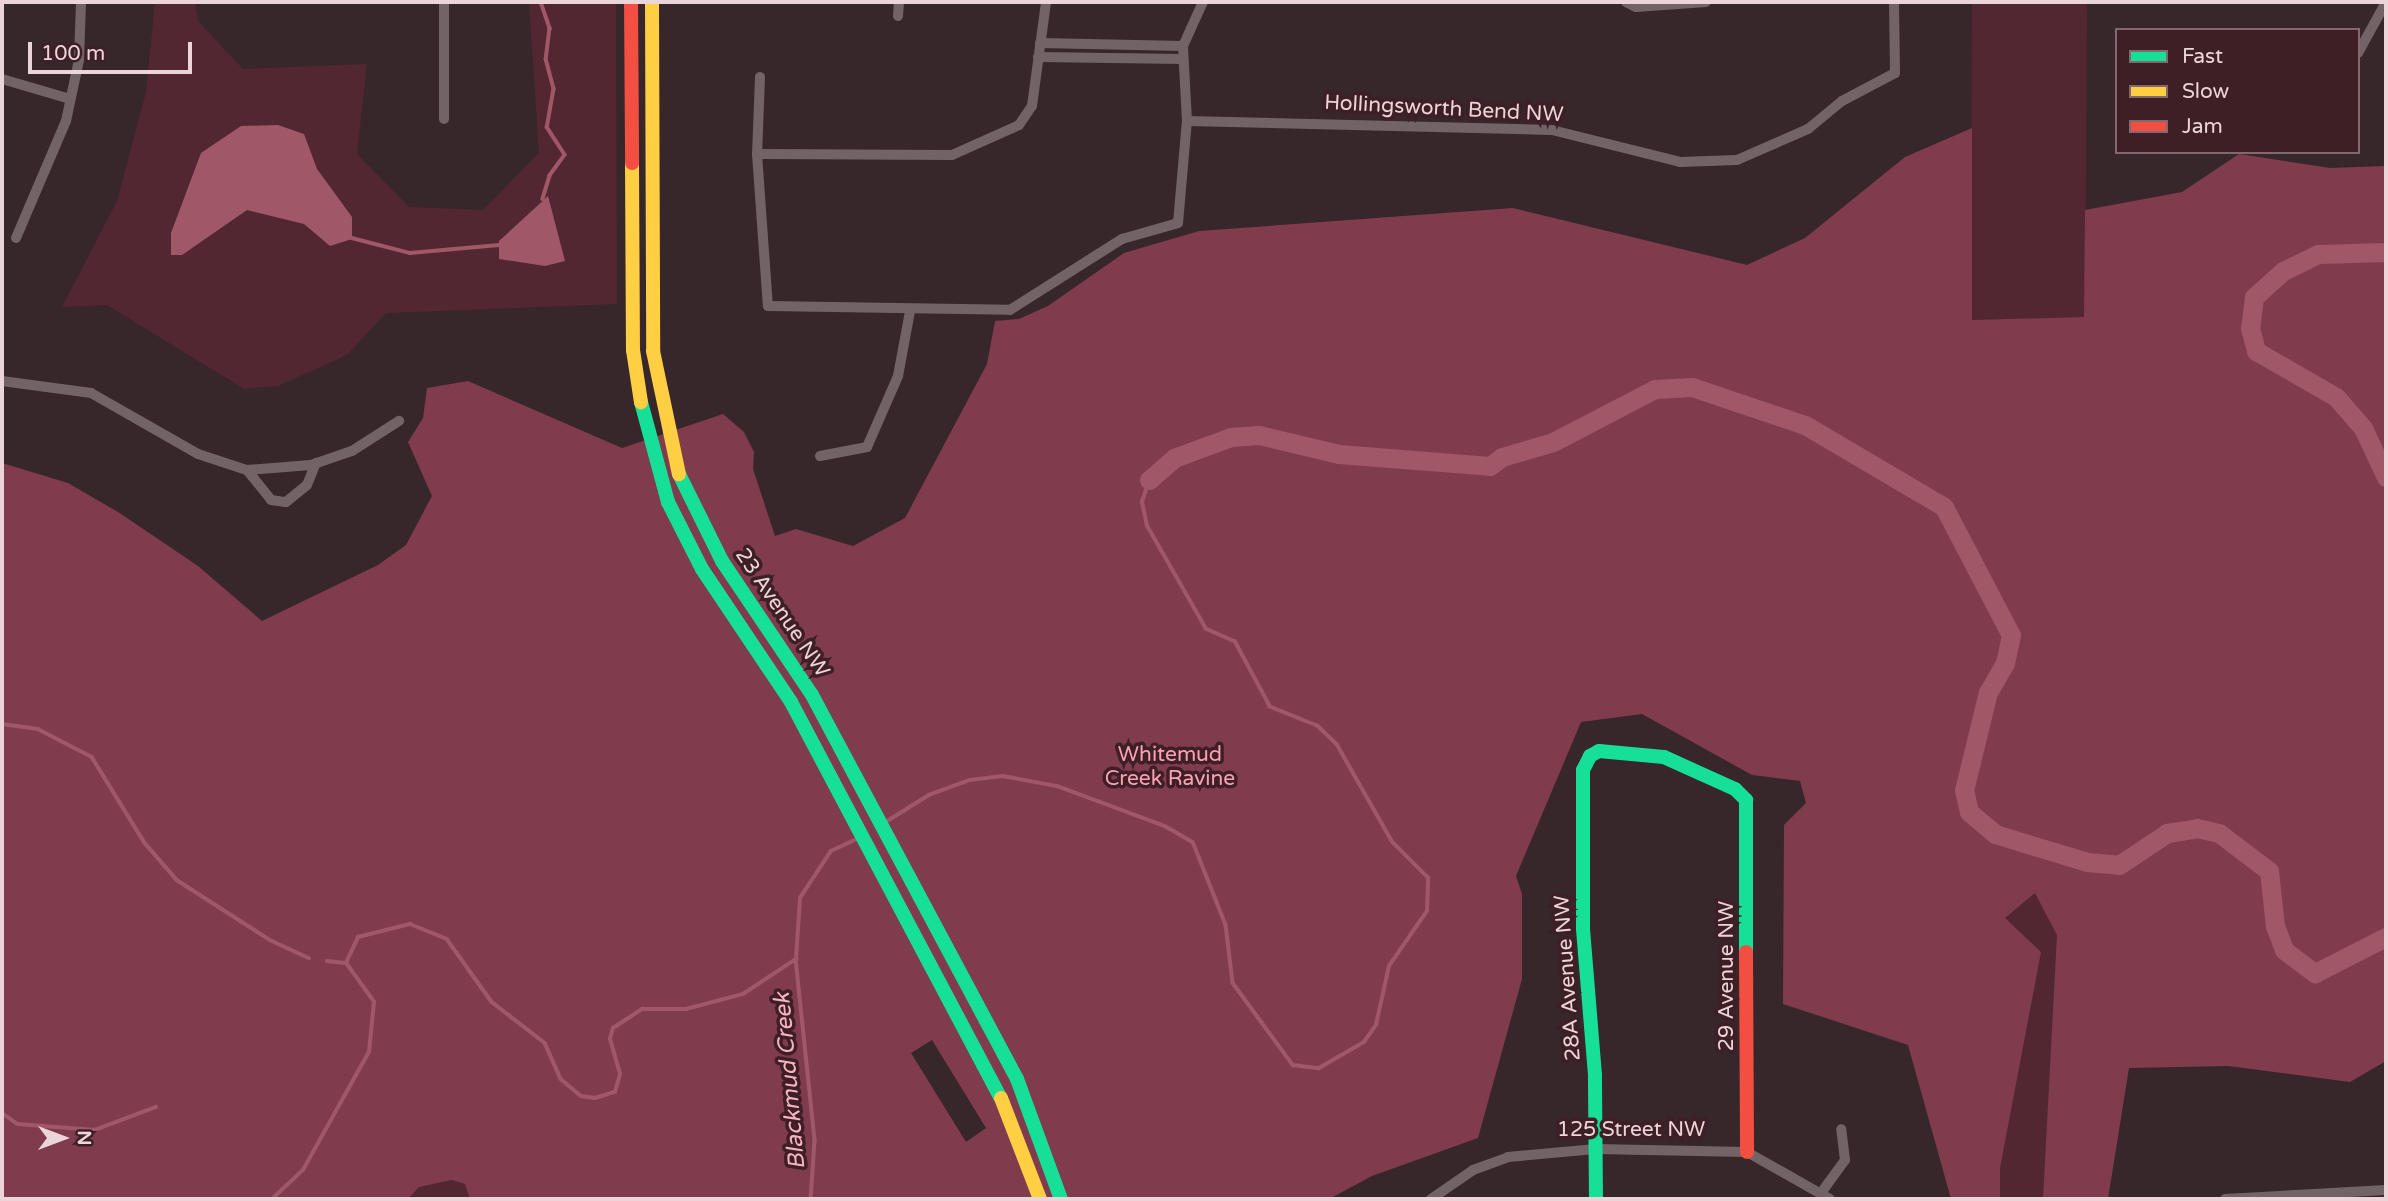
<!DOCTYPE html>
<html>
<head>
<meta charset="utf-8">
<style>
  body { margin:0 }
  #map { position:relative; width:2388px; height:1201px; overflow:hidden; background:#37262a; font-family:"Varela Round",sans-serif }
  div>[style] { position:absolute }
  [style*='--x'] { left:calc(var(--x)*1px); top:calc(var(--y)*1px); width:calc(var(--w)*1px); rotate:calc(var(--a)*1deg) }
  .green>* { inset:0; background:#532732 }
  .forest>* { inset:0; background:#803c4d }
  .water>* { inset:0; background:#a05868 }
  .stream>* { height:3.5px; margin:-1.75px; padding:0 1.75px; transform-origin:1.75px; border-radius:1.75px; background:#a05868 }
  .river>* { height:19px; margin:-9.5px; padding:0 9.5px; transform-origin:9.5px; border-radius:9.5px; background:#a05868 }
  .street>* { height:10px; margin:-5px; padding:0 5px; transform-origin:5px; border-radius:5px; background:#726466 }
  .fast>* { height:14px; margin:-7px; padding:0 7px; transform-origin:7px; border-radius:7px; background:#16e098 }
  .slow>* { height:14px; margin:-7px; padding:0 7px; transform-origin:7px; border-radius:7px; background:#ffcf43 }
  .jam>* { height:14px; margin:-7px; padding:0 7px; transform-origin:7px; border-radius:7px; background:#f24e42 }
  span { translate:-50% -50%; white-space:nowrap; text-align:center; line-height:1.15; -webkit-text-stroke:7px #3e1f26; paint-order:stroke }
  .street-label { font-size:21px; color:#ebd5d9 }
  .park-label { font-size:21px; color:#faa2b4 }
  .water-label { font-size:23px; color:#f7b4c0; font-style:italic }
  .frame { position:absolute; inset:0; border:4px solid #ebd5d9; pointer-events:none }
  .legend { position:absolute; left:2115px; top:28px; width:245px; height:126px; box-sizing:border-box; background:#3e1f26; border:2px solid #83686e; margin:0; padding:9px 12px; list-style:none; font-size:21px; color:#ebd5d9 }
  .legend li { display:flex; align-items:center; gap:14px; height:35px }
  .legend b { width:35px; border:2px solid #83686e }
  .north { position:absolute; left:28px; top:1103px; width:70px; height:70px; -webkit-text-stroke:5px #3e1f26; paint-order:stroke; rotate:90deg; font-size:19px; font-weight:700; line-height:28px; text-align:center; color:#ebd5d9 }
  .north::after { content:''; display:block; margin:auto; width:24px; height:32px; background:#ebd5d9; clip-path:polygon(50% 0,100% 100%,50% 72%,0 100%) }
  .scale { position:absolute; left:28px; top:42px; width:164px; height:32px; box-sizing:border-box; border:4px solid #ebd5d9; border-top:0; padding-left:9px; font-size:21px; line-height:24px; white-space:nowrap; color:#ebd5d9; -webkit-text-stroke:5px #3e1f26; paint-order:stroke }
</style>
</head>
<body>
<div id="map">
  <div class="green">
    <i style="clip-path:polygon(155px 2px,195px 2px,198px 21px,243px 69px,367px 64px,357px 154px,409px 207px,483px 210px,539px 153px,529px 2px,616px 2px,617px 304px,386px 313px,347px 355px,278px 386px,244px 389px,107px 305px,62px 307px,117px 201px,146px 92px)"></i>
    <i style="clip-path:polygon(1972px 2px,2087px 2px,2085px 317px,1971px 320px)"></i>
    <i style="clip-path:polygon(1967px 832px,2067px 867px,2067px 1199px,1967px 1199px)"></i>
    <i style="clip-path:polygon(452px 1180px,465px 1184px,470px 1199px,408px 1199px,419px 1187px)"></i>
  </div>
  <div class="forest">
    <i style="clip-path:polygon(evenodd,1972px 128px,1972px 320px,2084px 317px,2085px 210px,2182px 192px,2239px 154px,2330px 168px,2386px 166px,2386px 1061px,2350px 1082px,2228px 1066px,2129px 1068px,2108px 1199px,2043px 1199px,2057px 935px,2035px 893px,2005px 918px,2041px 952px,2000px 1168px,2000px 1199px,1951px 1199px,1908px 1045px,1783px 1004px,1784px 825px,1806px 803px,1800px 781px,1752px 775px,1642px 714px,1581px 722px,1516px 876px,1522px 894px,1522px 979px,1478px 1138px,1372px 1176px,1329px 1199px,470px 1199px,465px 1184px,452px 1180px,419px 1187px,408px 1199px,2px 1199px,2px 463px,68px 483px,118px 512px,198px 566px,262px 621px,378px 565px,406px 545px,432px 496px,408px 442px,423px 418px,427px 388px,468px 381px,622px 448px,723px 414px,744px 432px,754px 452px,753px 469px,775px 536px,796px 529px,853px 546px,905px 518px,987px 364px,995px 321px,1019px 319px,1048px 306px,1124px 253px,1199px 231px,1513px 208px,1747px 265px,1805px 238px,1905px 157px,1972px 128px,932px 1040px,986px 1128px,966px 1142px,911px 1053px,932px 1040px)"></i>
  </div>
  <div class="water">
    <i style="clip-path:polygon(278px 125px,304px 134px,317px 169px,352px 217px,352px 239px,330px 246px,304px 224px,247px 210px,182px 255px,171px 255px,171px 233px,201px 153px,241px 126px)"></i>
    <i style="clip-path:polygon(548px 196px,565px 261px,545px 266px,499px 259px,499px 241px)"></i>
  </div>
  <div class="stream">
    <i style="--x:541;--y:2;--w:28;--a:71"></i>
    <i style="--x:550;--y:28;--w:31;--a:97"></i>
    <i style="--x:546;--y:59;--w:31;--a:75"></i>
    <i style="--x:554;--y:89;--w:39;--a:100"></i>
    <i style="--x:547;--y:127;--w:33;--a:57"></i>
    <i style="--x:565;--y:155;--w:26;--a:126"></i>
    <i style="--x:550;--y:176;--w:24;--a:107"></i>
    <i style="--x:352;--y:238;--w:60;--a:14.5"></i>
    <i style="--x:410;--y:253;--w:89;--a:-5.1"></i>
    <i style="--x:2;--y:724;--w:36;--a:8"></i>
    <i style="--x:38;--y:729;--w:61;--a:27.4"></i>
    <i style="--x:92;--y:757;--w:101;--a:58.4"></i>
    <i style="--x:145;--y:843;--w:49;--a:49.1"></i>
    <i style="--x:177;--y:880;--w:111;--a:32.8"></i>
    <i style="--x:270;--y:940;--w:43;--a:24.8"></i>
    <i style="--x:884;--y:823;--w:53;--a:-31.9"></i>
    <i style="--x:929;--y:795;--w:44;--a:-20.1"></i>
    <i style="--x:970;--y:780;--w:33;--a:-7"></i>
    <i style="--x:1003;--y:776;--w:55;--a:10.5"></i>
    <i style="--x:1057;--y:786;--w:115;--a:20.3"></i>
    <i style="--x:1165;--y:826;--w:32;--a:30"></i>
    <i style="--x:1193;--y:842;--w:89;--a:68.3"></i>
    <i style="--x:1226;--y:925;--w:58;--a:83.1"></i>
    <i style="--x:1233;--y:983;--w:102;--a:53.8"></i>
    <i style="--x:1293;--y:1065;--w:26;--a:7"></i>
    <i style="--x:1319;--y:1068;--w:52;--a:-30"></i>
    <i style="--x:1364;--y:1042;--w:21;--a:-55"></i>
    <i style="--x:1376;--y:1025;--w:60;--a:-77.6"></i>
    <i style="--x:1389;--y:966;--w:67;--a:-55.4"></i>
    <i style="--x:1427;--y:911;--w:33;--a:-88"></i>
    <i style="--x:1428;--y:878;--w:51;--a:-135"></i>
    <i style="--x:1392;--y:842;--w:112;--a:-119.6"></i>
    <i style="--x:1337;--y:745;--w:28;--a:-136"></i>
    <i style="--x:1317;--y:726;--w:51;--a:-158"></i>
    <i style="--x:1270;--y:707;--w:74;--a:-118.3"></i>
    <i style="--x:1235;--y:642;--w:32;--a:-156"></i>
    <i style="--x:1206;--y:629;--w:119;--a:-119.8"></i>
    <i style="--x:1147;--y:526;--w:25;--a:-102"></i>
    <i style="--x:1142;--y:502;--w:23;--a:-72"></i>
    <i style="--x:796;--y:959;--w:183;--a:84"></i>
    <i style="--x:815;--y:1141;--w:58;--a:93.9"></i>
    <i style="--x:327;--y:961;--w:18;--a:6"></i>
    <i style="--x:2;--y:1113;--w:19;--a:35"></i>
    <i style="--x:18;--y:1124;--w:77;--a:4.5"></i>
    <i style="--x:95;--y:1130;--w:65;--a:-20.7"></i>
    <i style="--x:272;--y:1199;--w:42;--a:-43.1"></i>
    <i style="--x:303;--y:1170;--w:135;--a:-60.8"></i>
    <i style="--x:369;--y:1052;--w:50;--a:-84.3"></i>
    <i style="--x:374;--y:1002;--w:48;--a:-125.7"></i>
    <i style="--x:346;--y:963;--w:29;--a:-65"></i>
    <i style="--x:358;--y:937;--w:54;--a:-14"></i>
    <i style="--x:410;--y:924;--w:40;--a:22"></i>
    <i style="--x:447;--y:939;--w:77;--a:54.5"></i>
    <i style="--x:492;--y:1002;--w:67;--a:37.7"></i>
    <i style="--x:545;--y:1043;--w:39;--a:66"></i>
    <i style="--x:561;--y:1079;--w:26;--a:40"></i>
    <i style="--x:581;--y:1096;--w:14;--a:8"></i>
    <i style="--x:595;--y:1098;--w:21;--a:-17"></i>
    <i style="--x:615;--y:1092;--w:19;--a:-74"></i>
    <i style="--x:620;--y:1074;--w:36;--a:-106"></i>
    <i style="--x:610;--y:1039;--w:11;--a:-75"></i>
    <i style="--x:613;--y:1028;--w:35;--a:-33"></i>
    <i style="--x:642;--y:1009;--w:44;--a:0"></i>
    <i style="--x:686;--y:1009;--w:59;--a:-14.7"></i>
    <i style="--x:743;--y:994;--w:64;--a:-33.4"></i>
    <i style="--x:796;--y:959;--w:61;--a:-86.2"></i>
    <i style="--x:800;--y:898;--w:56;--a:-56.6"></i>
    <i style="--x:831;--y:851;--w:35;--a:-25"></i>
  </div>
  <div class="river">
    <i style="--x:2386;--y:252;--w:68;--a:178.3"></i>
    <i style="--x:2318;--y:254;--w:39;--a:154"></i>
    <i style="--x:2283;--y:271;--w:39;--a:138"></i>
    <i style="--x:2254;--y:297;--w:31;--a:97"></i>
    <i style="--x:2250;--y:328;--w:24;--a:75"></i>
    <i style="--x:2256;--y:351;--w:92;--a:29.9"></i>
    <i style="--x:2336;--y:397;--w:41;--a:48.9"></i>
    <i style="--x:2363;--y:428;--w:54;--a:64.9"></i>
    <i style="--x:1149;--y:480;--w:33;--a:-41"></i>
    <i style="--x:1174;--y:458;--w:61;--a:-20.2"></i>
    <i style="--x:1231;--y:437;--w:28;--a:-4"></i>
    <i style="--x:1259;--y:435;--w:82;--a:13.4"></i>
    <i style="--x:1339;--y:454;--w:151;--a:4.5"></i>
    <i style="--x:1490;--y:466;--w:15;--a:-37"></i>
    <i style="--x:1502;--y:457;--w:53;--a:-16.4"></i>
    <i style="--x:1553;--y:442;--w:115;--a:-27.5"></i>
    <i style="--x:1655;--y:389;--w:37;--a:-3"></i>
    <i style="--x:1692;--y:387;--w:119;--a:18.6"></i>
    <i style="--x:1805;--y:425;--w:161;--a:30.5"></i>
    <i style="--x:1944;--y:507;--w:144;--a:62.4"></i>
    <i style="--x:2011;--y:635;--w:29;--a:102"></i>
    <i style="--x:2005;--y:663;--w:34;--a:120"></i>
    <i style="--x:1988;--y:692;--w:72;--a:103.7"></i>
    <i style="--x:1971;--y:762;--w:29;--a:104"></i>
    <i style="--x:1964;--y:790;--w:23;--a:77"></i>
    <i style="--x:1969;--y:812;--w:34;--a:40"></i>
    <i style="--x:1995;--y:834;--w:96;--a:16.9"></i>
    <i style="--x:2087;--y:862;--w:32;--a:5"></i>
    <i style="--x:2119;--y:865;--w:58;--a:-33.7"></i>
    <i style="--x:2167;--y:833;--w:30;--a:-9"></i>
    <i style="--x:2197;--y:828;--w:23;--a:13"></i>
    <i style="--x:2219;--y:833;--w:63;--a:37.2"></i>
    <i style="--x:2269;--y:871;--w:55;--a:83.8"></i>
    <i style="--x:2275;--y:926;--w:26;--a:69"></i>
    <i style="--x:2284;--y:950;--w:39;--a:37"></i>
    <i style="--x:2315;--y:973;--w:80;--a:-26.9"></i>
  </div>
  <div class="street">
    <i style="--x:444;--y:2;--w:117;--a:90"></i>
    <i style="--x:1626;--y:2;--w:11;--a:27"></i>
    <i style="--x:1636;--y:7;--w:70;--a:-4.1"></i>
    <i style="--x:898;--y:16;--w:14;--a:-86"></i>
    <i style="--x:1040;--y:43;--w:143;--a:1.2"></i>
    <i style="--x:2358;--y:53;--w:58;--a:-61.2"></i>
    <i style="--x:1038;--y:57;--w:145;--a:0.8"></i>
    <i style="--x:760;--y:77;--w:77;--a:92.2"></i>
    <i style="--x:757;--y:154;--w:152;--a:85.9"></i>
    <i style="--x:768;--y:306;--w:242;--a:0.9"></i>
    <i style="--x:1010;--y:310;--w:133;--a:-32.4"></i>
    <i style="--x:1122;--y:239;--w:58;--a:-15.9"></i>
    <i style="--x:1178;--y:223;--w:102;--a:-85"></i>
    <i style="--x:1187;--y:121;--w:75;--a:-93.1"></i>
    <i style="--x:1183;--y:46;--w:48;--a:-65.6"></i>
    <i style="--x:2;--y:79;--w:71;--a:16.4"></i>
    <i style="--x:1187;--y:121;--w:365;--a:1.4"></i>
    <i style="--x:1552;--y:130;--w:132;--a:14"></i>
    <i style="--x:1680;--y:162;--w:57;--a:-2"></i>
    <i style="--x:1737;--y:160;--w:77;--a:-23.6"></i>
    <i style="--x:1808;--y:129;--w:44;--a:-39.5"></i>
    <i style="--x:1842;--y:101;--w:60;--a:-27.8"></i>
    <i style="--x:1895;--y:73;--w:71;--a:-90.8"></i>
    <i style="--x:757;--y:154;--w:195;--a:0.3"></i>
    <i style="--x:952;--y:155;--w:73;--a:-24.1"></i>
    <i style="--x:1019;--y:125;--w:23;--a:-56"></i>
    <i style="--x:1032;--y:106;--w:105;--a:-82.3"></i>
    <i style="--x:16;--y:238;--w:127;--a:-66.9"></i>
    <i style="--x:66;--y:121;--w:62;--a:-78"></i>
    <i style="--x:79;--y:60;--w:58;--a:-88"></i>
    <i style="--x:2;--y:381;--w:90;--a:7.7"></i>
    <i style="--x:91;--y:393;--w:123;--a:29.7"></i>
    <i style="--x:198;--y:454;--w:52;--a:18.1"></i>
    <i style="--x:247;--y:470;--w:64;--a:-4.5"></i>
    <i style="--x:311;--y:465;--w:43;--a:-18.9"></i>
    <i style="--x:352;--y:451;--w:56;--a:-32.6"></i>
    <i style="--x:820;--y:456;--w:48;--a:-10.8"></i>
    <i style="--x:867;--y:447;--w:77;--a:-66.4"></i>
    <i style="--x:898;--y:376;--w:66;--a:-79.5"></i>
    <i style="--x:247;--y:470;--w:38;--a:51"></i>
    <i style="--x:271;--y:500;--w:15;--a:8"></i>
    <i style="--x:286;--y:502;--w:27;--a:-39"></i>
    <i style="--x:307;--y:485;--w:24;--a:-68"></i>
    <i style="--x:1821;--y:1193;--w:41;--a:-54"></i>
    <i style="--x:1845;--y:1160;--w:31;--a:-97"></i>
    <i style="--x:1431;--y:1199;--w:51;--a:-34.6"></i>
    <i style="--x:1473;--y:1170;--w:37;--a:-20"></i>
    <i style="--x:1508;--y:1157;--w:88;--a:-5.2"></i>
    <i style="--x:1596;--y:1149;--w:151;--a:1.1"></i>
    <i style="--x:1747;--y:1152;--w:95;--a:29.5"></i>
    <i style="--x:2225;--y:1199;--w:161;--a:-3.2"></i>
  </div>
  <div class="fast">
    <i style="--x:641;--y:402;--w:104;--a:74.9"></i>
    <i style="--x:668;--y:502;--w:75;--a:63.1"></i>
    <i style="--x:702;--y:569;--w:160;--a:56.2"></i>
    <i style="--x:791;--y:702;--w:448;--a:62.1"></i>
    <i style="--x:679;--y:474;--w:97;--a:63.7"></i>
    <i style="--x:722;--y:561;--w:161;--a:56.1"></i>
    <i style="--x:812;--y:695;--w:435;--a:61.9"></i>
    <i style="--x:1017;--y:1079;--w:128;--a:69.9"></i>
    <i style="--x:1596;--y:1199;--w:124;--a:-90.5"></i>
    <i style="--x:1595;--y:1075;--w:147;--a:-94.7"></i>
    <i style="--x:1583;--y:928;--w:158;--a:-90"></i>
    <i style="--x:1583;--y:770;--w:16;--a:-63"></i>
    <i style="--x:1590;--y:756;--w:10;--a:-29"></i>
    <i style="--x:1599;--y:751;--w:65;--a:5.3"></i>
    <i style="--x:1664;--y:757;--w:78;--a:24.3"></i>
    <i style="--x:1735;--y:789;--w:16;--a:45"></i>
    <i style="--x:1746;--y:800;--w:152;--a:90"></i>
  </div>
  <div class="slow">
    <i style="--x:652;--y:2;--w:349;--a:89.8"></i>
    <i style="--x:653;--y:351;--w:126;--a:78.1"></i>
    <i style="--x:632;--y:163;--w:187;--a:89.7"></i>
    <i style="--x:633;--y:350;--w:53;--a:81.3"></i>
    <i style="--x:1001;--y:1098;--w:108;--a:68.9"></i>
  </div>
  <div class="jam">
    <i style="--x:631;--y:2;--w:161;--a:89.6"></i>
    <i style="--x:1746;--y:952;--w:200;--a:89.7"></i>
  </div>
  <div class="street-label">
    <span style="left:1444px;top:109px;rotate:3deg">Hollingsworth Bend NW</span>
    <span style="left:782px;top:613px;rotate:56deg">23 Avenue NW</span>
    <span style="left:1727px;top:976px;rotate:-90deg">29 Avenue NW</span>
    <span style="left:1568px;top:978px;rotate:-94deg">28A Avenue NW</span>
    <span style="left:1631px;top:1130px">125 Street NW</span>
  </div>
  <div class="park-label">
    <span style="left:1170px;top:767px">Whitemud<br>Creek Ravine</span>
  </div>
  <div class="water-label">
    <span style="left:790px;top:1081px;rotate:-95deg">Blackmud Creek</span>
  </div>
  <div class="frame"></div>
  <ul class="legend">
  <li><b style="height:9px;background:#16e098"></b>Fast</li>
  <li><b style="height:9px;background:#ffcf43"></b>Slow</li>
  <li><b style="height:9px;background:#f24e42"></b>Jam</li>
  </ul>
  <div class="north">N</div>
  <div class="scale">100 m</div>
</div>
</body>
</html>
